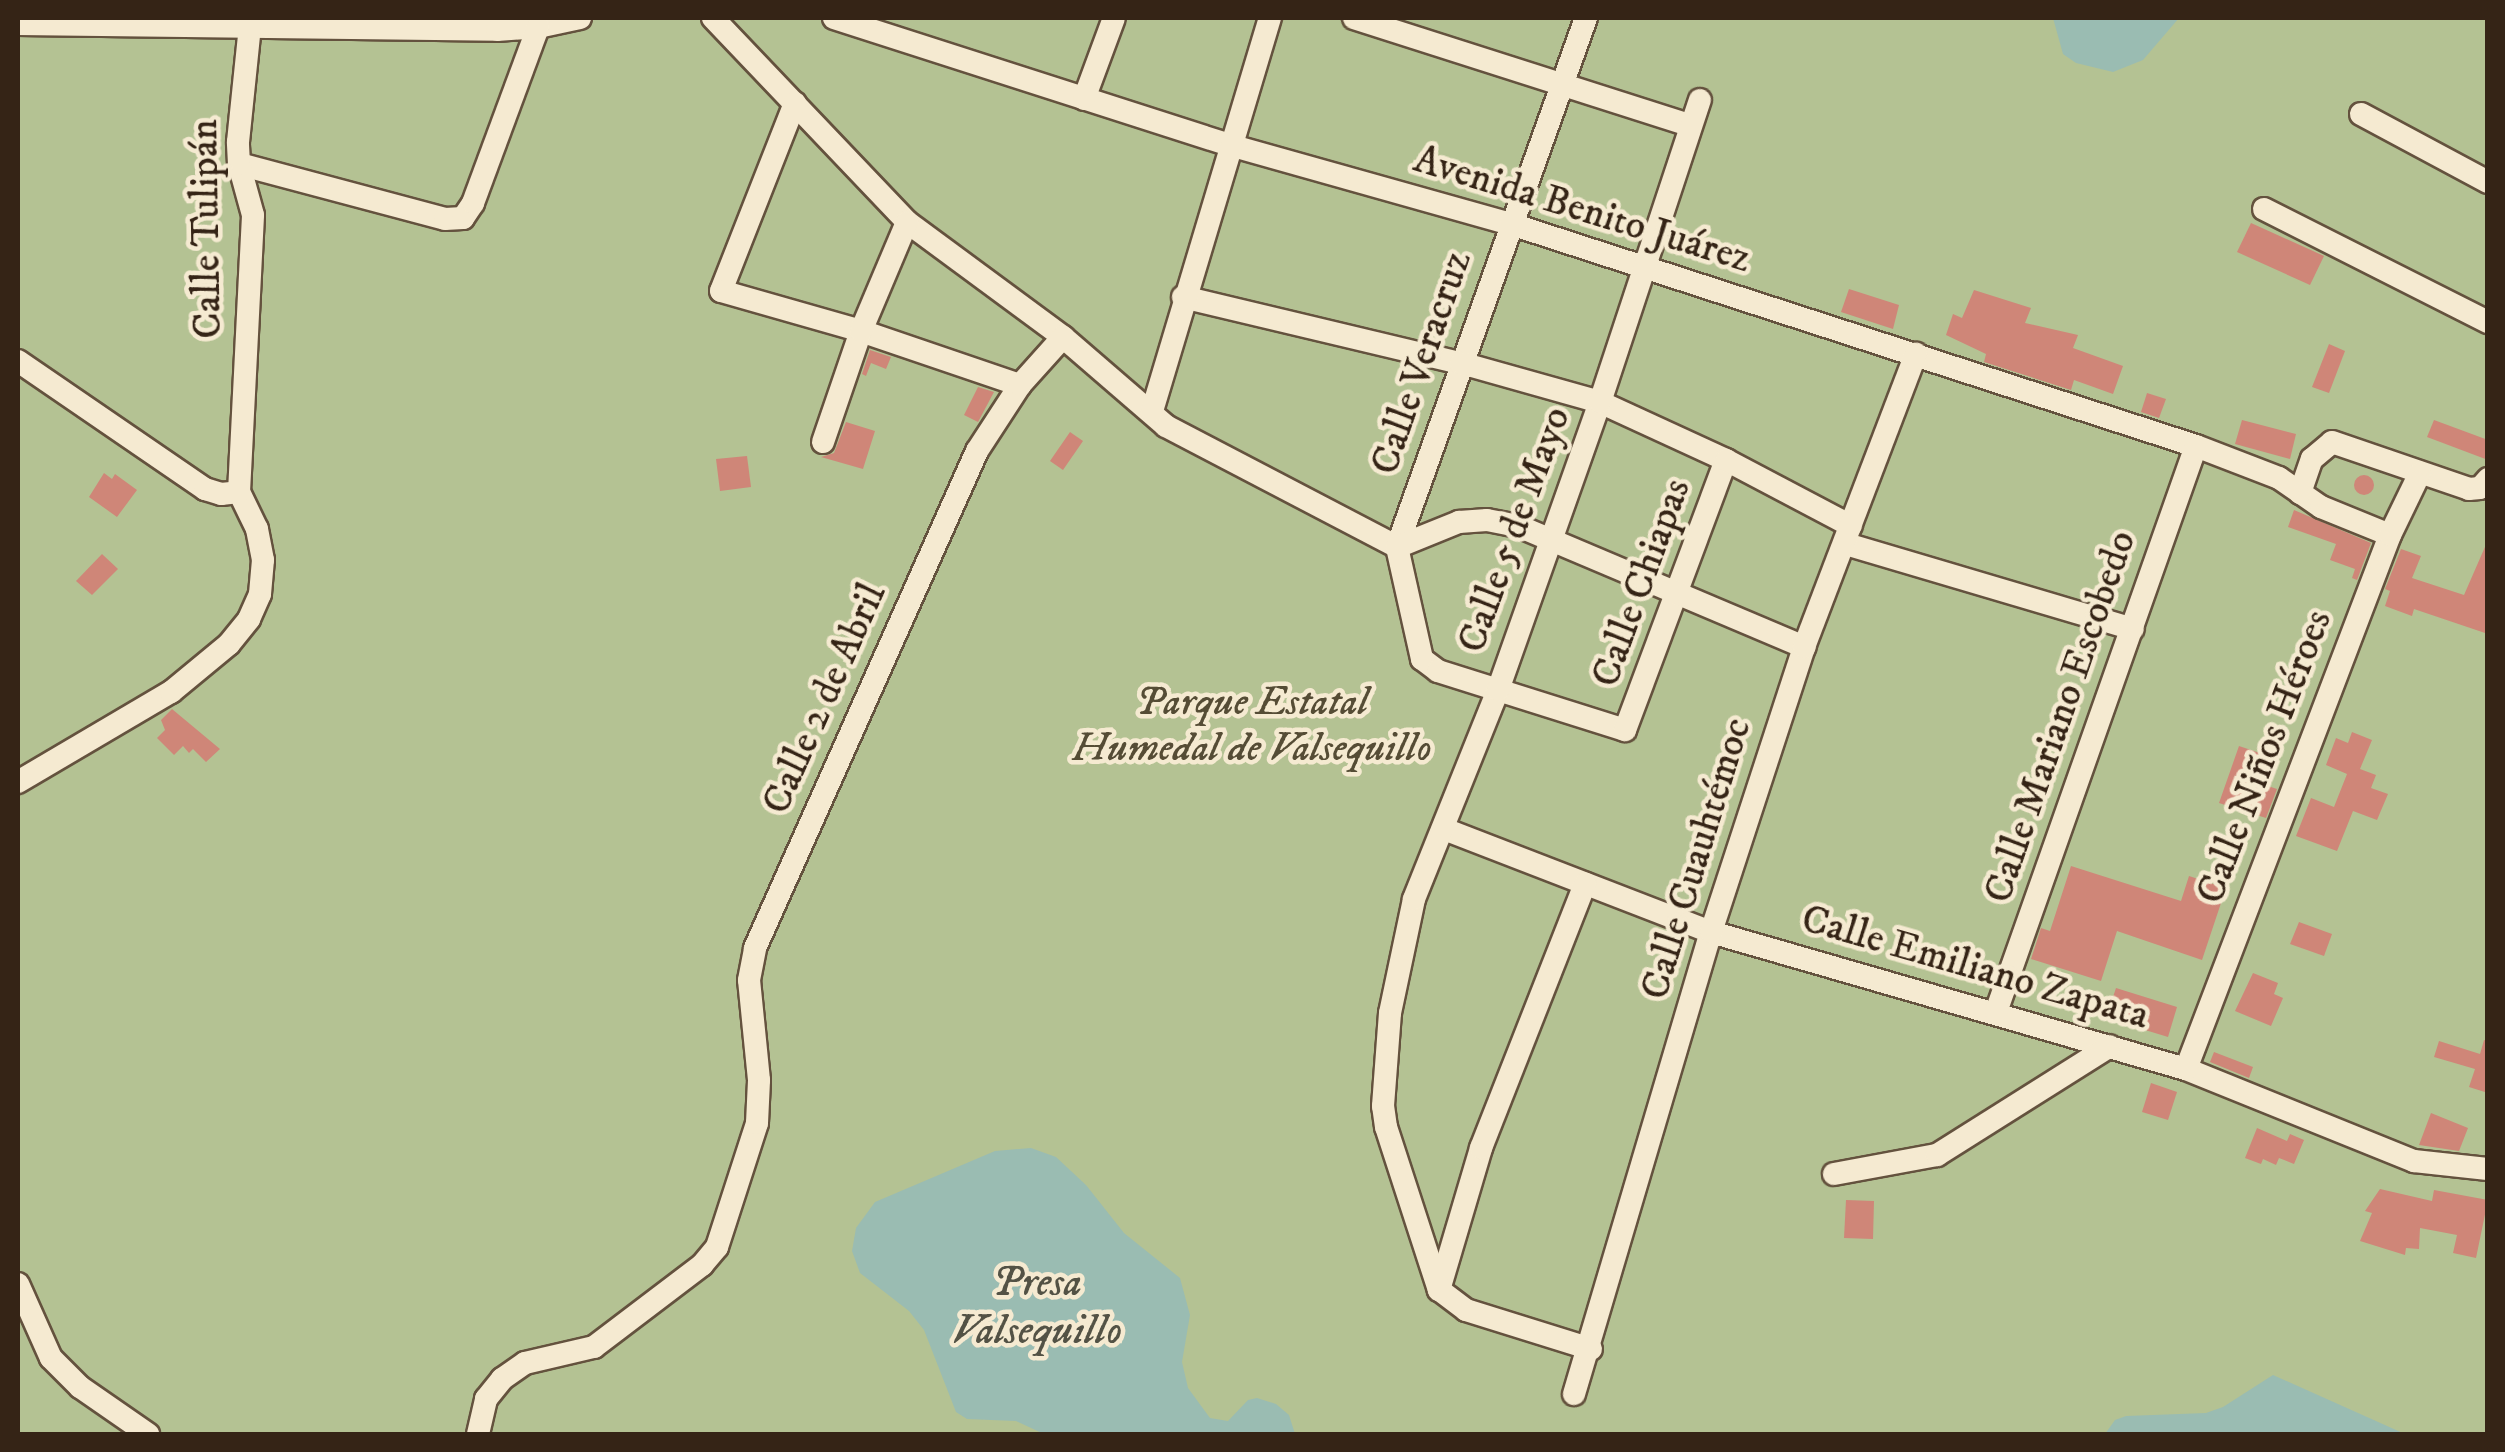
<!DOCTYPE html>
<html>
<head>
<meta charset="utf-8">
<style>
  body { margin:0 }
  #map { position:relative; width:2505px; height:1452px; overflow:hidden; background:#f0deb8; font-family:"IM FELL DW Pica",serif }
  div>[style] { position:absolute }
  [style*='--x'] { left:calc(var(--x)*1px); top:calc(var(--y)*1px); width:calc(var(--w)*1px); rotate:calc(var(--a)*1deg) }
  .green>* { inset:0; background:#b4c293 }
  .water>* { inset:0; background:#9abcb2 }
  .building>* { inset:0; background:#cf8678 }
  .round { border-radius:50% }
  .roads { filter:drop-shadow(2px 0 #64523e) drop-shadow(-2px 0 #64523e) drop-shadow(0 2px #64523e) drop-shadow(0 -2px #64523e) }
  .minor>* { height:22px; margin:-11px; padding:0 11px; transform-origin:11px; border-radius:11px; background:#f5ead1 }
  span { translate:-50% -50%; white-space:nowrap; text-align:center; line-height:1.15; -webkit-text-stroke:9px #f5ead1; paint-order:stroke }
  .street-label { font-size:40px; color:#352416 }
  .park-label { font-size:40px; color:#554c35; font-style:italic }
  .water-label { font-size:42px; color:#535245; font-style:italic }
  .frame { position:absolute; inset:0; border:20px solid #352416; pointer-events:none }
</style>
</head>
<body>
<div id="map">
  <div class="green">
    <i style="clip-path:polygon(18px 18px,2487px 18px,2487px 1434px,18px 1434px)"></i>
  </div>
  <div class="water">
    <i style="clip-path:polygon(2053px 18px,2179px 18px,2143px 60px,2113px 72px,2076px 63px,2063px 54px)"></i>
    <i style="clip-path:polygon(1031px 1148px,1056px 1157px,1086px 1185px,1124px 1233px,1180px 1278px,1190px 1315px,1182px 1362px,1188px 1388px,1210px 1418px,1228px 1421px,1248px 1400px,1257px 1398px,1276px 1404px,1289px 1415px,1295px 1434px,1044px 1434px,1016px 1421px,967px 1419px,956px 1412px,924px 1330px,909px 1311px,860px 1273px,852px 1251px,856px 1228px,875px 1202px,995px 1151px)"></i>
    <i style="clip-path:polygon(2273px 1375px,2405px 1434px,2105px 1434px,2115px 1420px,2126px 1416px,2206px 1413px,2223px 1407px)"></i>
  </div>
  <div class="building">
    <i style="clip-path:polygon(2251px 223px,2324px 256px,2310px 285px,2237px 252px)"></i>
    <i style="clip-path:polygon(1849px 289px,1899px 305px,1893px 329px,1841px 312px)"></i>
    <i style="clip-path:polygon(1974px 290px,2031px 308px,2025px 323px,2078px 335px,2073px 348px,2123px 366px,2113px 394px,2074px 380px,2071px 390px,1984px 362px,1986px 354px,1946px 335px,1953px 314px,1962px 318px)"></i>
    <i style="clip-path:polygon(2329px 344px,2345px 351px,2329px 393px,2312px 387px)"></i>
    <i style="clip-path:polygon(870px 350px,891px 357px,886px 369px,871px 363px,866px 376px,862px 374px)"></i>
    <i style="clip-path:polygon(978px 387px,994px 392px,978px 422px,964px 415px)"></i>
    <i style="clip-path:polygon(2147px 393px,2166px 399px,2159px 418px,2141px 412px)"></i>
    <i style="clip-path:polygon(2242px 420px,2296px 434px,2290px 459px,2235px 444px)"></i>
    <i style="clip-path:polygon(2434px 420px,2488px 440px,2488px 460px,2427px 437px)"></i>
    <i style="clip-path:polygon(846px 422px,875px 431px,863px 469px,821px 457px,834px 453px)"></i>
    <i style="clip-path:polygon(1070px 432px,1083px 441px,1063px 470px,1050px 461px)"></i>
    <i style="clip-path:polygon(747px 456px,751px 487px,720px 491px,716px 459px)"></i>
    <i style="clip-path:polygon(104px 473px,112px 479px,115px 474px,137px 490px,117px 517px,89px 497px)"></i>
    <i class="round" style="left:2354px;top:475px;width:20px;height:20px"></i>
    <i style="clip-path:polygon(2294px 510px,2371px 543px,2357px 580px,2352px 578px,2355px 569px,2330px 560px,2336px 544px,2288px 527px)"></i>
    <i style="clip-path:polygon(2488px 540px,2488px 634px,2414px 609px,2412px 616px,2385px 606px,2390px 591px,2385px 589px,2401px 549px,2421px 556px,2412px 578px,2464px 595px)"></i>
    <i style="clip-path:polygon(102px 554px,118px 569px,92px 595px,76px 581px)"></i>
    <i style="clip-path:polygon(172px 709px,220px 749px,206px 762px,193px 749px,189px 753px,183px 746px,174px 755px,157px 738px,165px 730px,161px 720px)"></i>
    <i style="clip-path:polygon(2352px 732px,2372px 740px,2360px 769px,2376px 775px,2371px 788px,2388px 794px,2377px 820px,2353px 811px,2337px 851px,2296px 836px,2311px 798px,2334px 807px,2347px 774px,2326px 765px,2336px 738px,2348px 743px)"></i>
    <i style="clip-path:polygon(2239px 746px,2269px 756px,2259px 783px,2277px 789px,2266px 818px,2219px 803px)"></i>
    <i style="clip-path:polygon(2071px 866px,2181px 901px,2189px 876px,2226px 888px,2202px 960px,2117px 931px,2101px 981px,2031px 959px,2041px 928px,2050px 931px)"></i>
    <i style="clip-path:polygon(2299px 922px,2332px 934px,2324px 956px,2290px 944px)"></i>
    <i style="clip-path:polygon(2253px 973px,2278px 983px,2274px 994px,2283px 998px,2271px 1026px,2235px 1011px)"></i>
    <i style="clip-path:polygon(2116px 988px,2177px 1007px,2168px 1037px,2106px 1018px)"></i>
    <i style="clip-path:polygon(2484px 1040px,2488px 1041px,2488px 1093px,2469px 1087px,2475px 1069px,2434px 1057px,2439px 1041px,2480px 1054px)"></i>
    <i style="clip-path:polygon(2214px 1052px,2253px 1067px,2249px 1078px,2210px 1062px)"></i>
    <i style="clip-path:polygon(2151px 1083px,2177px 1092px,2168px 1120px,2142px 1112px)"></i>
    <i style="clip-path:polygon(2431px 1113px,2468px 1128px,2459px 1151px,2419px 1145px)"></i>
    <i style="clip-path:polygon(2257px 1128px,2287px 1141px,2290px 1134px,2304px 1140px,2294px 1164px,2279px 1158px,2276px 1165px,2263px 1159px,2261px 1164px,2245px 1158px)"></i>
    <i style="clip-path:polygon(2380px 1189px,2432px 1201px,2434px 1190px,2488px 1200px,2476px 1258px,2453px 1253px,2457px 1235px,2420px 1228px,2419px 1249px,2406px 1248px,2405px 1255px,2360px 1241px,2372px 1213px,2365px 1211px)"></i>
    <i style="clip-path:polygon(1846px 1200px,1874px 1201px,1873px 1239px,1844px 1238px)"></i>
  </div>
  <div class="roads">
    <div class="minor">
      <i style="--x:713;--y:18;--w:282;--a:46.4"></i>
      <i style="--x:907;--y:222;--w:194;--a:36.4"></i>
      <i style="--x:1063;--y:337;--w:136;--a:40.8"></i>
      <i style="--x:1166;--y:426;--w:261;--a:27.6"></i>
      <i style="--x:834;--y:18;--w:419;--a:17.8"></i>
      <i style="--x:1233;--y:146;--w:289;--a:15.7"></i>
      <i style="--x:1511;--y:224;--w:720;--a:17.96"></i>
      <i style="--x:2196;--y:446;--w:89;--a:21.1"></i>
      <i style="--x:2279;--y:478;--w:51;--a:34.6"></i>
      <i style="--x:2321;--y:507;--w:74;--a:22.1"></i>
      <i style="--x:1354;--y:18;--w:353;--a:17.7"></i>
      <i style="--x:1586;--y:18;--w:562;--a:109.66"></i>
      <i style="--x:1397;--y:547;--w:115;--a:77.4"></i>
      <i style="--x:1422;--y:659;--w:20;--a:37"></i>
      <i style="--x:1438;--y:671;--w:196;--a:17.5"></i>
      <i style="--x:1625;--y:730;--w:288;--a:-69.5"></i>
      <i style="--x:18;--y:24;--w:479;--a:0.7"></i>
      <i style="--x:497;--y:30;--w:41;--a:-4.2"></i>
      <i style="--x:538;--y:27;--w:43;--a:-12.1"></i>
      <i style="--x:1084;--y:99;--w:86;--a:-69.7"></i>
      <i style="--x:795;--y:103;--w:202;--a:111.5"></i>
      <i style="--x:721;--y:291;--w:146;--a:15.9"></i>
      <i style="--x:861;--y:331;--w:168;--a:18.8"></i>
      <i style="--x:2361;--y:114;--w:144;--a:28.2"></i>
      <i style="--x:239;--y:164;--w:213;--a:14.9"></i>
      <i style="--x:445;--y:219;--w:18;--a:-3"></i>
      <i style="--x:463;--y:218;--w:18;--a:-56"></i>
      <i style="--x:473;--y:203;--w:188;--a:-69.7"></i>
      <i style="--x:2264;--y:209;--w:251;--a:26.8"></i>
      <i style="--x:1183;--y:297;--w:286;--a:13.4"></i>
      <i style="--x:1461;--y:363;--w:144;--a:15.7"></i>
      <i style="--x:1600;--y:402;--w:139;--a:24.7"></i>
      <i style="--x:1726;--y:460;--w:141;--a:27.8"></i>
      <i style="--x:18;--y:361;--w:227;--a:34.4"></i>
      <i style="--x:205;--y:489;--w:17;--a:17"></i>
      <i style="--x:221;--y:494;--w:18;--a:-6"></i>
      <i style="--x:1152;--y:411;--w:410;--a:-73.3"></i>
      <i style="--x:823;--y:442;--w:117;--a:-71.1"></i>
      <i style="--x:861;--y:331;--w:118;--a:-67.1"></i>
      <i style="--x:2300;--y:493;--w:36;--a:-71"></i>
      <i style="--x:2312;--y:459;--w:26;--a:-40"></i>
      <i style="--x:2332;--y:442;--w:145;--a:18.9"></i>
      <i style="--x:2469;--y:489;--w:11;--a:-5"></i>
      <i style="--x:2480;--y:488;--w:12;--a:-48"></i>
      <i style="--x:1846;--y:544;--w:299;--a:16.5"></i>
      <i style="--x:1397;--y:547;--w:67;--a:-22"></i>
      <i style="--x:1459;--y:522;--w:28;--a:-4"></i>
      <i style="--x:1487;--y:520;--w:32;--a:11"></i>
      <i style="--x:1518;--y:526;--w:311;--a:22.9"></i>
      <i style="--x:18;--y:782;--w:178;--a:-30.5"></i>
      <i style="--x:171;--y:692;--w:75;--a:-39.6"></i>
      <i style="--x:229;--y:644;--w:32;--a:-51"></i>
      <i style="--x:249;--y:619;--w:27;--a:-66"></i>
      <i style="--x:260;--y:594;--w:34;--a:-85"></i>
      <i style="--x:263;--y:560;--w:32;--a:-101"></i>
      <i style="--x:257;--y:529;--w:41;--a:-115.9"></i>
      <i style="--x:239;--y:492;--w:277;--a:-87.1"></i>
      <i style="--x:253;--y:215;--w:53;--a:-105.4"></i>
      <i style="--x:239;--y:164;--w:22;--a:-93"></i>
      <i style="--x:238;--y:142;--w:118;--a:-84.1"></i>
      <i style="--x:1444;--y:829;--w:286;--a:21.1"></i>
      <i style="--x:1711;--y:932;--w:494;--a:16.1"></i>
      <i style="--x:2186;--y:1069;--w:246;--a:22"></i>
      <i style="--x:2414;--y:1161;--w:74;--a:6.2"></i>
      <i style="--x:1996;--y:1012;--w:600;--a:-70.54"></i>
      <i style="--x:2186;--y:1069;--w:572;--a:-69.09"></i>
      <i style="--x:2390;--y:535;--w:69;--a:-64.2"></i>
      <i style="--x:1834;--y:1174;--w:105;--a:-10.5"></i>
      <i style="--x:1937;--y:1155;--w:204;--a:-32.2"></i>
      <i style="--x:18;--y:1284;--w:81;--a:66"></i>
      <i style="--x:51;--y:1358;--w:41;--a:45"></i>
      <i style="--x:80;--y:1387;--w:83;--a:34.7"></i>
      <i style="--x:1439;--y:1290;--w:148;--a:-73.5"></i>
      <i style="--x:1481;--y:1148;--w:284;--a:-68.5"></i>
      <i style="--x:1591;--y:1349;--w:131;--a:-162.7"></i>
      <i style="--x:1466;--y:1310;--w:34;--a:-143"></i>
      <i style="--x:1439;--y:1290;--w:171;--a:-108"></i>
      <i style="--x:1386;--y:1127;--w:21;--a:-98"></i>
      <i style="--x:1383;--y:1106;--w:93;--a:-85.7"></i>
      <i style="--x:1390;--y:1013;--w:116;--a:-78.1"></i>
      <i style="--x:1414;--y:899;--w:225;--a:-68.1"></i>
      <i style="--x:1498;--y:690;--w:306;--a:-70.5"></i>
      <i style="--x:1600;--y:402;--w:318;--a:-71.7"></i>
      <i style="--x:1574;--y:1394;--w:482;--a:-73.5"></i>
      <i style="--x:1711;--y:932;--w:300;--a:-71.9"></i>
      <i style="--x:1804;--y:647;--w:314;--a:-69.1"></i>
      <i style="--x:478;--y:1434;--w:36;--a:-77"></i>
      <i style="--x:486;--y:1399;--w:26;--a:-51"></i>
      <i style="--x:502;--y:1379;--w:28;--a:-35"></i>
      <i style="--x:525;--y:1363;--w:71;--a:-13.1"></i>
      <i style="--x:594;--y:1347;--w:136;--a:-37.2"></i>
      <i style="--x:702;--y:1265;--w:23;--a:-50"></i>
      <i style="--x:717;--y:1247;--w:130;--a:-72.1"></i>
      <i style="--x:757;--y:1123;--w:43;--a:-87.3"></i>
      <i style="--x:759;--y:1080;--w:100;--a:-95.7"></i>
      <i style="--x:749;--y:980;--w:33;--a:-79"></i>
      <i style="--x:755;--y:948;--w:544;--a:-65.93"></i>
      <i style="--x:977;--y:451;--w:79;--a:-56.9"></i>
      <i style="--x:1020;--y:385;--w:64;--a:-48.1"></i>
    </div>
  </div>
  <div class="street-label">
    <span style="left:1582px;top:210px;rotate:17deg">Avenida Benito Juárez</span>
    <span style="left:207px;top:229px;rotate:-91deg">Calle Tulipán</span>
    <span style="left:1422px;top:363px;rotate:-71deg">Calle Veracruz</span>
    <span style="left:1515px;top:530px;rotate:-70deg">Calle 5 de Mayo</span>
    <span style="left:1642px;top:583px;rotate:-70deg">Calle Chiapas</span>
    <span style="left:825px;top:699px;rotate:-66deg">Calle 2 de Abril</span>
    <span style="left:2061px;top:717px;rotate:-71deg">Calle Mariano Escobedo</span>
    <span style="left:2265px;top:757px;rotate:-69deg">Calle Niños Héroes</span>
    <span style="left:1697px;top:859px;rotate:-73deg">Calle Cuauhtémoc</span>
    <span style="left:1975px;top:968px;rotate:16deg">Calle Emiliano Zapata</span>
  </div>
  <div class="park-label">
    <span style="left:1252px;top:726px">Parque Estatal<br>Humedal de Valsequillo</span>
  </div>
  <div class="water-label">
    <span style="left:1037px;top:1307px">Presa<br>Valsequillo</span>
  </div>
  <div class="frame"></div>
</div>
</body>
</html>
